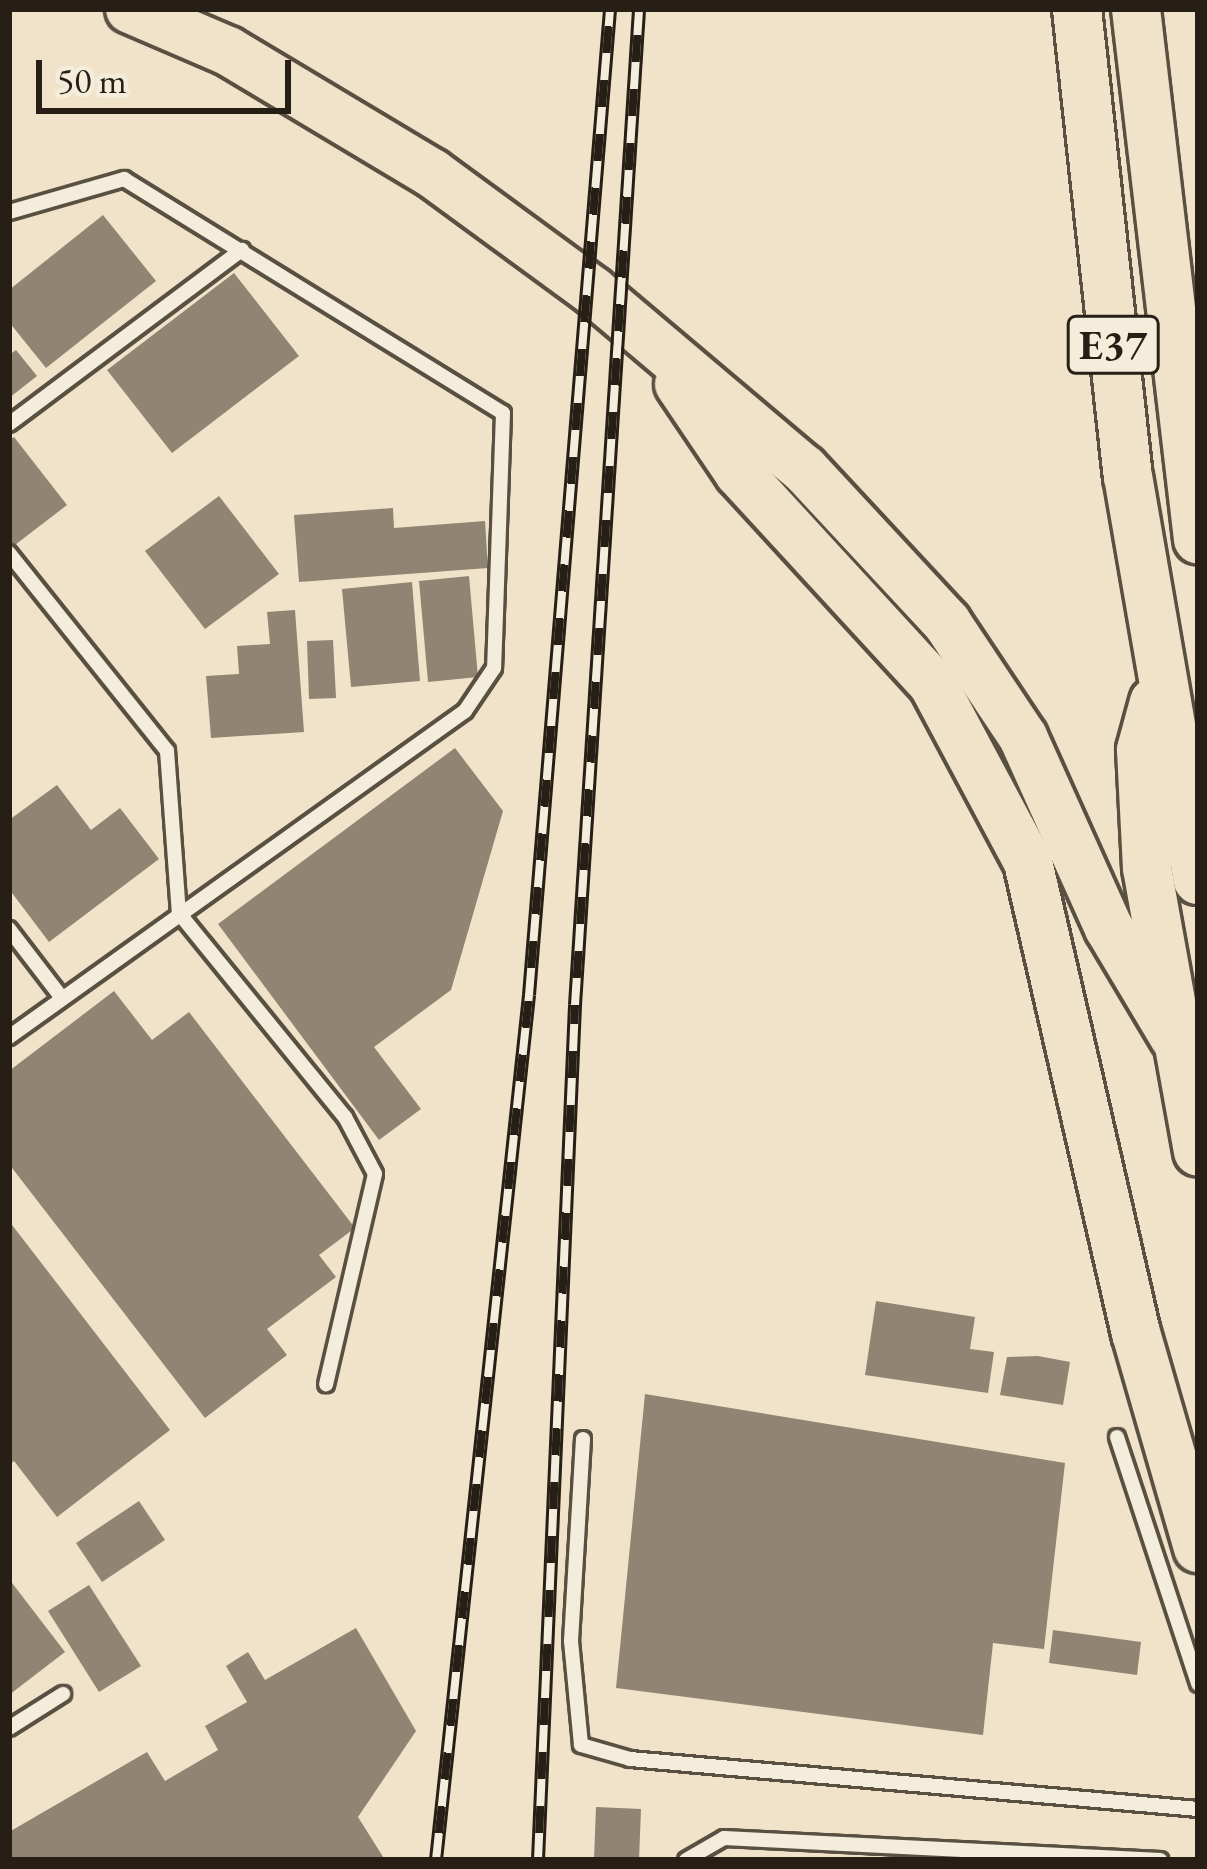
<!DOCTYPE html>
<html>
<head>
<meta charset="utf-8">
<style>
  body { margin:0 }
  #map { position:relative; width:1207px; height:1869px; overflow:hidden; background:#f0e3c9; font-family:"EB Garamond",serif }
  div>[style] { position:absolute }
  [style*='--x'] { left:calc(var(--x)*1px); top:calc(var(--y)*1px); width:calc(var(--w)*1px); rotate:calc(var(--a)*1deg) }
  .building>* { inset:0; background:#908573 }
  .roads { filter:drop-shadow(3px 0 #595042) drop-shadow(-3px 0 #595042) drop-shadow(0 3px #595042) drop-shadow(0 -3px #595042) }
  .service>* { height:14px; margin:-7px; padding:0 7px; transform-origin:7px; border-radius:7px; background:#f5eddc }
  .motorway>* { height:48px; margin:-24px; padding:0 24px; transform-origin:24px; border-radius:24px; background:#f0e3c9 }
  .rail>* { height:14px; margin-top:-7px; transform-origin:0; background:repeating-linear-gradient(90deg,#f5eddc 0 27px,#271f15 0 54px); box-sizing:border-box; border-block:3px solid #271f15 }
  span { translate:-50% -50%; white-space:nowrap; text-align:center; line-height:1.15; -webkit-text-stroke:12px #f5eddc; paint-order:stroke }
  .shield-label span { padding:3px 9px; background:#f5eddc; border:3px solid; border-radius:9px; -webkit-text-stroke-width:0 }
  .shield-label { font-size:42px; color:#271f15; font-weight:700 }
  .frame { position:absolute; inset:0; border:12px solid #271f15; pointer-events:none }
  .scale { position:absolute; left:36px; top:60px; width:255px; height:54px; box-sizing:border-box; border:6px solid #271f15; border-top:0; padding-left:15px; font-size:36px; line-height:42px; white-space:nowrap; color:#271f15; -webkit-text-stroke:9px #f5eddc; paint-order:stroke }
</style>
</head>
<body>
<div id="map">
  <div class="building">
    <i style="clip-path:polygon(103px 215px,156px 281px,46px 368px,9px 322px,9px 290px)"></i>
    <i style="clip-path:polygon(234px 273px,299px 356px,172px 453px,107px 370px)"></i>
    <i style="clip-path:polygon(16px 350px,37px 376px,9px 398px,9px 355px)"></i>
    <i style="clip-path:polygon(14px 437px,67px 505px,11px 548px,9px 441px)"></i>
    <i style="clip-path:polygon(219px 496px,279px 574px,205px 629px,145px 551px)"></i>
    <i style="clip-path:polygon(393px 508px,394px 528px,485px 521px,488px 568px,299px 582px,294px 515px)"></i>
    <i style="clip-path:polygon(469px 576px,478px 677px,428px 682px,419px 581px)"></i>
    <i style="clip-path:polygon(412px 582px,420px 681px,351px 687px,342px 589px)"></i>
    <i style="clip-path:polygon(295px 610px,304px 732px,211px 738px,206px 676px,239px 674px,237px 646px,270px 644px,267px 612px)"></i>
    <i style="clip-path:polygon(333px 640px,336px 698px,309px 699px,307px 641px)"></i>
    <i style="clip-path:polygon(455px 748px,503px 811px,451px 990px,374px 1047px,421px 1109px,379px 1140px,218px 924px)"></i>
    <i style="clip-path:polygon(57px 785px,91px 830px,120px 808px,159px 859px,49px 942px,9px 889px,9px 820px)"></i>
    <i style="clip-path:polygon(114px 991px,152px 1040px,189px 1012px,355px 1228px,319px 1255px,336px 1277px,267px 1329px,287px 1355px,205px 1418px,9px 1164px,9px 1071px)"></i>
    <i style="clip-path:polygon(9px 1221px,170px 1430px,57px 1517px,14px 1461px,9px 1465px)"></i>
    <i style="clip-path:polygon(876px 1301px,975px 1317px,970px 1349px,994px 1352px,988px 1393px,865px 1375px)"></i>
    <i style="clip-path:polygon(1038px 1356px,1070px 1362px,1063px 1405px,1000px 1395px,1007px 1357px)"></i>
    <i style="clip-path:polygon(645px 1394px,1065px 1463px,1044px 1649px,993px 1643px,983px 1735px,616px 1688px)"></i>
    <i style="clip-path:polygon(139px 1501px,165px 1540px,102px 1582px,76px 1543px)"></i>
    <i style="clip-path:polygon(9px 1579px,65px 1652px,9px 1695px)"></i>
    <i style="clip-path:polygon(89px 1585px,141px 1666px,99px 1692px,48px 1611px)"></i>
    <i style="clip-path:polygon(356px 1628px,416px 1731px,358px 1817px,385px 1860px,9px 1860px,9px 1832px,147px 1752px,165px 1781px,218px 1750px,205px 1726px,247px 1702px,226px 1666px,248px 1652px,265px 1680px)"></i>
    <i style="clip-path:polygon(1053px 1630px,1141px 1642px,1137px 1675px,1049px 1663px)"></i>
    <i style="clip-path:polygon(596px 1807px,641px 1809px,639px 1860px,594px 1860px)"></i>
  </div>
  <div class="roads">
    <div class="service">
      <i style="--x:9;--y:212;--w:120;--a:-16"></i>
      <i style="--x:124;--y:179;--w:445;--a:31.7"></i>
      <i style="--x:503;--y:413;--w:255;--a:92"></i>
      <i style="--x:494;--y:668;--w:52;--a:124"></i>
      <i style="--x:465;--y:711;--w:561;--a:144.44"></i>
      <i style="--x:9;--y:424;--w:291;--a:-36.8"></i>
      <i style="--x:9;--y:553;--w:253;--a:51.4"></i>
      <i style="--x:167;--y:751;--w:162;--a:85.8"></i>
      <i style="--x:179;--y:913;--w:263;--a:50.9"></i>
      <i style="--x:345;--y:1117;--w:64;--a:62.2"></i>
      <i style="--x:375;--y:1174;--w:216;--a:103.1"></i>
      <i style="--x:9;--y:929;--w:87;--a:52.5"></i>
      <i style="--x:1117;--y:1437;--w:260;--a:71.8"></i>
      <i style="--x:583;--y:1439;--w:202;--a:93.4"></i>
      <i style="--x:571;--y:1641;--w:104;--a:84.5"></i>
      <i style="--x:581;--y:1745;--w:51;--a:15.9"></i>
      <i style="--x:630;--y:1759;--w:570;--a:5.03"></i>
      <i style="--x:9;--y:1728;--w:64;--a:-32.2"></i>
      <i style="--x:686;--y:1860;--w:44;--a:-30.1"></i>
      <i style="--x:724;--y:1838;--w:437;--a:2.9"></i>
    </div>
    <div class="motorway">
      <i style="--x:130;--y:9;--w:107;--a:23.2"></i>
      <i style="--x:228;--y:51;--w:238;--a:30.9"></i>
      <i style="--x:432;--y:173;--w:200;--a:36.2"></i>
      <i style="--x:593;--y:291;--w:276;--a:40.2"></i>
      <i style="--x:804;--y:469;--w:210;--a:47.1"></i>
      <i style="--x:947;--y:623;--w:137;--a:56.3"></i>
      <i style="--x:1023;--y:737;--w:209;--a:65.8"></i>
      <i style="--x:1109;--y:928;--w:127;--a:59.2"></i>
      <i style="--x:1077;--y:9;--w:470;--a:83.8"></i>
      <i style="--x:1128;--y:476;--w:410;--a:80.2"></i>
      <i style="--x:1136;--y:9;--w:534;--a:83.33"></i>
      <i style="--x:679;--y:384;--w:107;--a:56"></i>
      <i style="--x:739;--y:473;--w:287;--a:47.4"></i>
      <i style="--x:933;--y:684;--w:202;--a:61.9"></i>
      <i style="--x:1028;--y:862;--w:483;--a:77.1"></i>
      <i style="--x:1136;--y:1333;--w:224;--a:73.9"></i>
      <i style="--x:1154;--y:702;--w:50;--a:105.2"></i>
      <i style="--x:1141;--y:750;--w:118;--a:87.1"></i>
      <i style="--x:1147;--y:868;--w:288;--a:79.8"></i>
    </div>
  </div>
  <div class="rail">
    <i style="--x:436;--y:1860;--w:870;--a:-83.86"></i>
    <i style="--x:529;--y:995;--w:989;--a:-85.3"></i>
    <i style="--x:538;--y:1860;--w:856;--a:-87.52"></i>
    <i style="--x:575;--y:1005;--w:998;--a:-86.32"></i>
  </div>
  <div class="shield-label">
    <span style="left:1113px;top:345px">E37</span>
  </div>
  <div class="frame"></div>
  <div class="scale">50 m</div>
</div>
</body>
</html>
